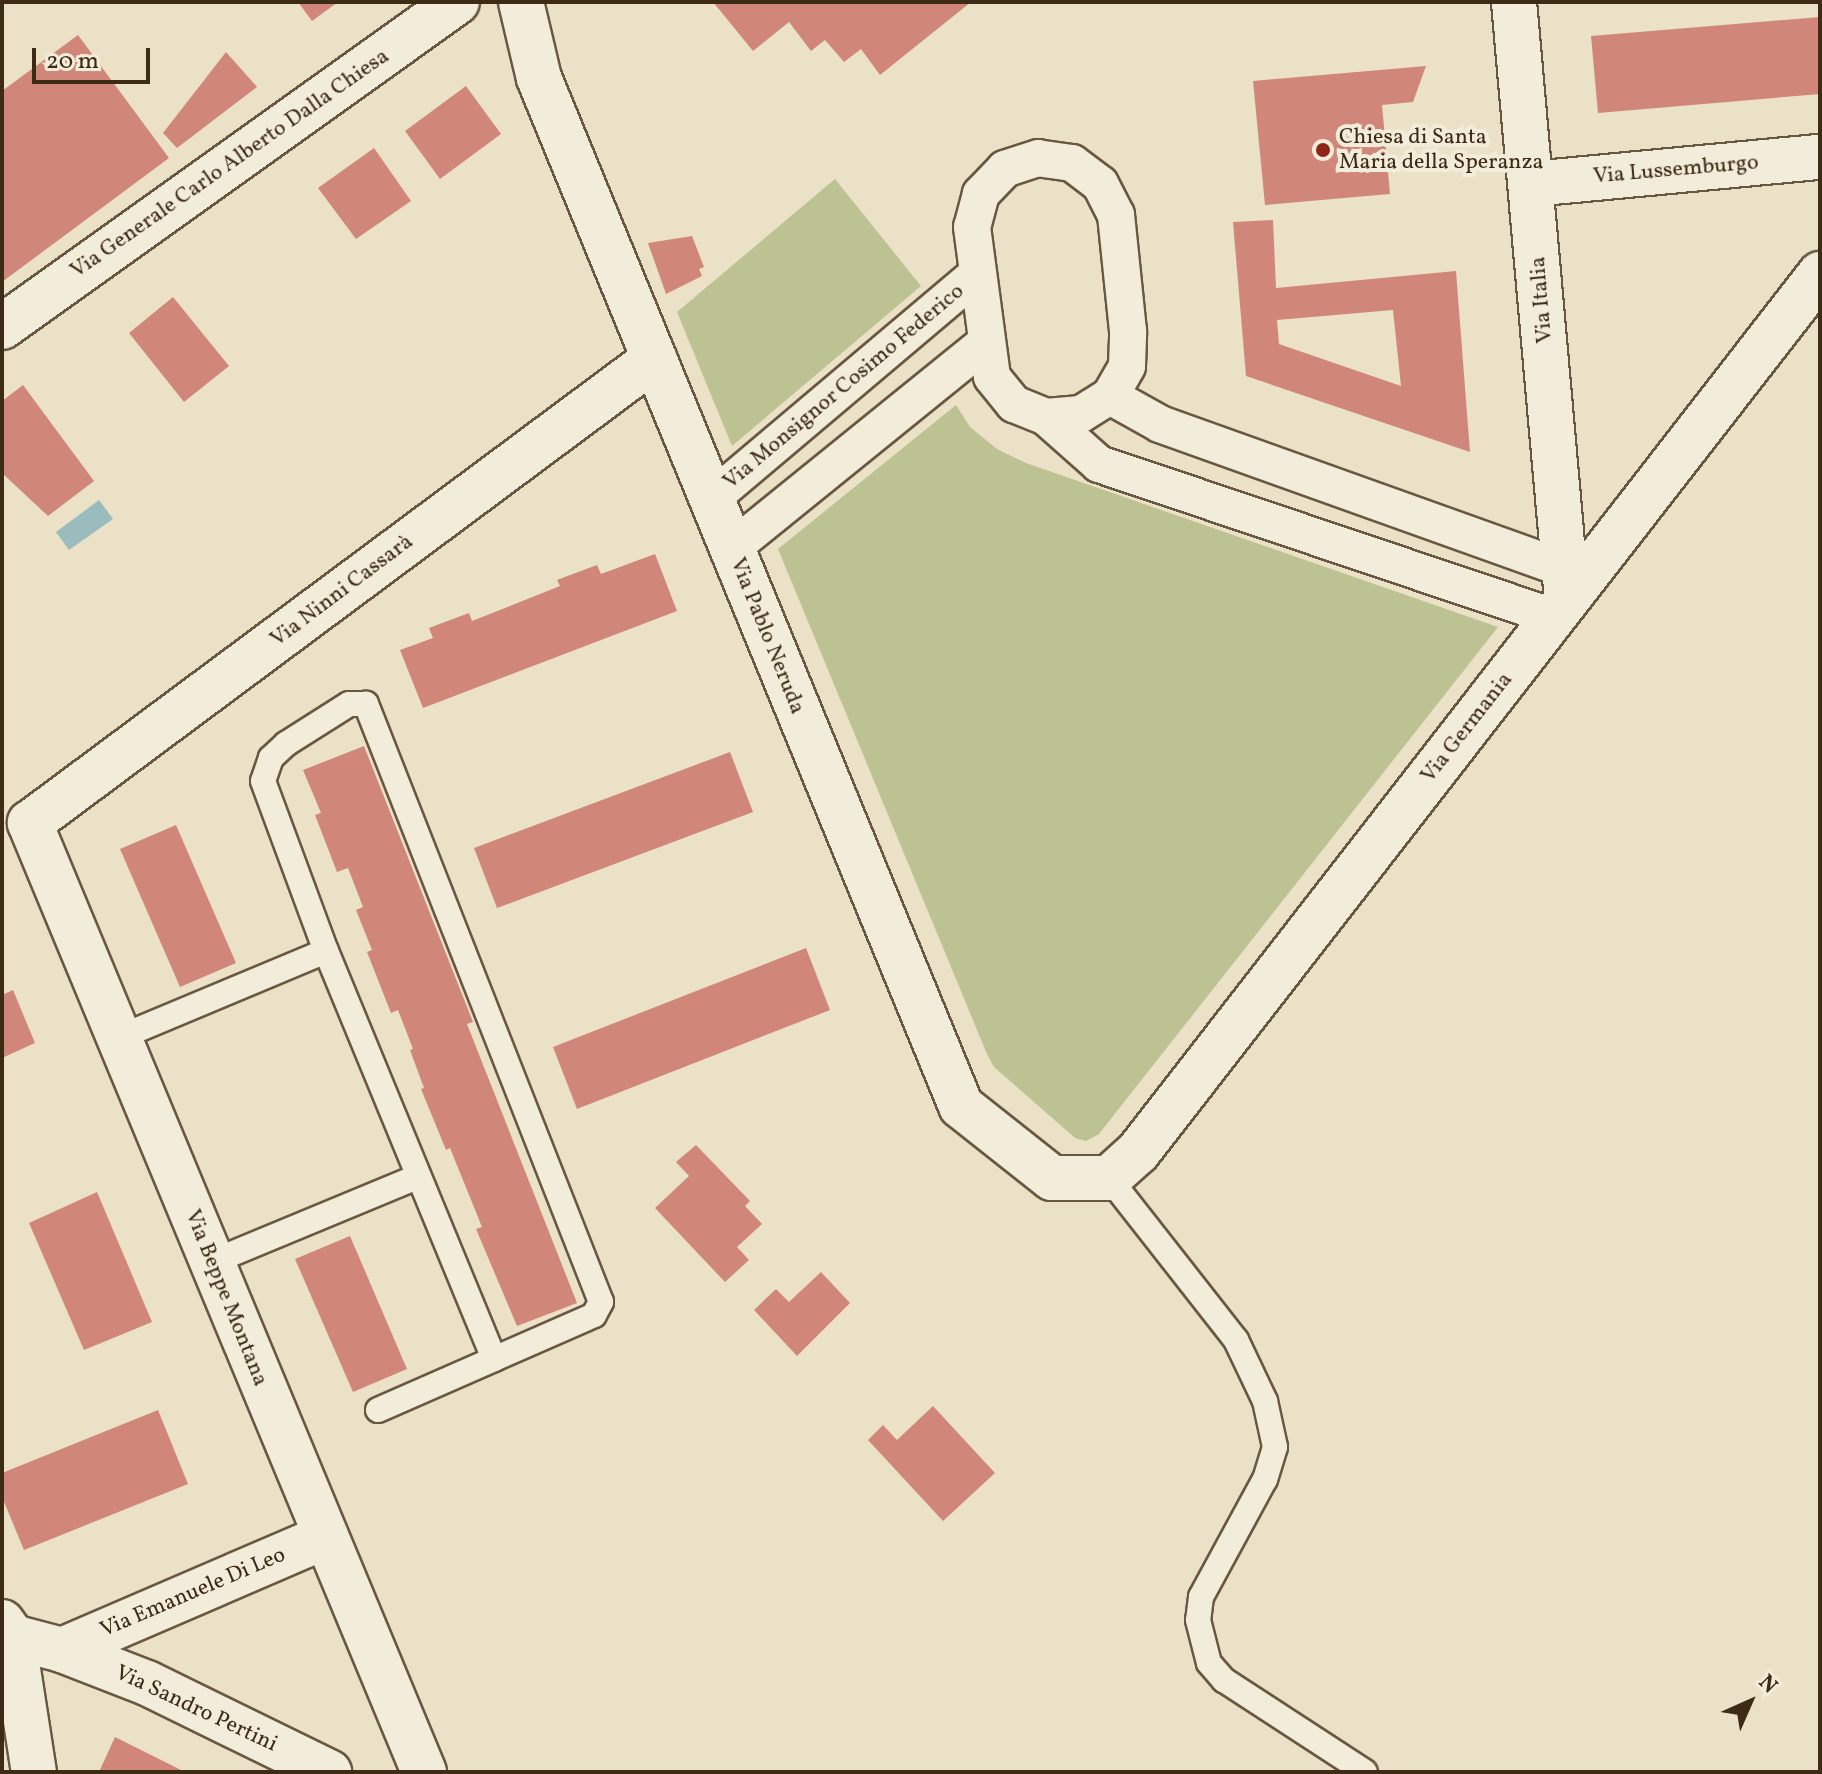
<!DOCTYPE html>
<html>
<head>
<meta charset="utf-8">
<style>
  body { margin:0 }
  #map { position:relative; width:1822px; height:1774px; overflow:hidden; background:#ebe1c6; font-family:Vollkorn,serif }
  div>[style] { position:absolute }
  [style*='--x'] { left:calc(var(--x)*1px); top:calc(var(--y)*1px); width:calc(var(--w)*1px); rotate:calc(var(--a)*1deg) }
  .green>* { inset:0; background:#bcc292 }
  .water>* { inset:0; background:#9bbcbc }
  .building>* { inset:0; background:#d0877a }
  .roads { filter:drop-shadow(2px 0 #695841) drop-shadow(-2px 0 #695841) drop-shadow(0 2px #695841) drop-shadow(0 -2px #695841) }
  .service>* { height:24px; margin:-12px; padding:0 12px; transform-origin:12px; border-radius:12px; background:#f2ecda }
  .pedestrian>* { height:36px; margin:-18px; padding:0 18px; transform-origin:18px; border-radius:18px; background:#f2ecda }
  .minor>* { height:44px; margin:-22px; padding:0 22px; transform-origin:22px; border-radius:22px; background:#f2ecda }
  .dots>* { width:22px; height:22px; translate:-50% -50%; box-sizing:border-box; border:4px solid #f2ecda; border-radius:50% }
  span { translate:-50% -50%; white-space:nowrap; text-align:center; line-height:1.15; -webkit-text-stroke:8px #f2ecda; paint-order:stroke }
  .poi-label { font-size:22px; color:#3e2b15 }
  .left { translate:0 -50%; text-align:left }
  .street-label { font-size:22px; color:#3e2b15 }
  .frame { position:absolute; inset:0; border:4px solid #3e2b15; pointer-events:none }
  .north { position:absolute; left:1710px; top:1662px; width:80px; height:80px; -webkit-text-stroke:6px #f2ecda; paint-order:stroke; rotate:45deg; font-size:22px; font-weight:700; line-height:32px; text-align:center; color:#3e2b15 }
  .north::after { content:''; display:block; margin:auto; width:28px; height:36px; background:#3e2b15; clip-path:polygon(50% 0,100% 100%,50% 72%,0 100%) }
  .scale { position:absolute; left:32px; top:48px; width:118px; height:36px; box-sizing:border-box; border:4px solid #3e2b15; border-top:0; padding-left:10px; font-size:24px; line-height:28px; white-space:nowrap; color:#3e2b15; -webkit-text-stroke:6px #f2ecda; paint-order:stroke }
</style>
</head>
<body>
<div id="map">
  <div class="green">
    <i style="clip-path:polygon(835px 179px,921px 286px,732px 446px,677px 312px)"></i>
    <i style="clip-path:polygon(956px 405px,970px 427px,997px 449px,1026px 463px,1498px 627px,1099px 1134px,1086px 1141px,1075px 1138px,994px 1067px,987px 1054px,778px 549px)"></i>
  </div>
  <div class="water">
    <i style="clip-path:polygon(99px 500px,113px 519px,69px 550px,56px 532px)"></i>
  </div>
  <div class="building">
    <i style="clip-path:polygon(298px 2px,338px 2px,312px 21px)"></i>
    <i style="clip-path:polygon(713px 2px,971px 2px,880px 75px,861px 49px,844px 62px,825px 40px,811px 51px,789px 22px,753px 51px)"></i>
    <i style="clip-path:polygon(1820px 17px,1820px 94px,1598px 113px,1591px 36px)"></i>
    <i style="clip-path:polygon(78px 35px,169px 158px,2px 282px,2px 91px)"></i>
    <i style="clip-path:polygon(226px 52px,257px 87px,177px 148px,163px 133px)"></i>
    <i style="clip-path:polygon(1426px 66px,1413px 102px,1382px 105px,1390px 194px,1265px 205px,1253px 81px)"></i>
    <i style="clip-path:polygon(466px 86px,501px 134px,440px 179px,405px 131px)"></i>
    <i style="clip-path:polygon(374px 148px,411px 201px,356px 239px,318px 188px)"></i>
    <i style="clip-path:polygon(evenodd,1273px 220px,1276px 288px,1456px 271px,1470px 452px,1246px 376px,1233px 222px,1273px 220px,1393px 310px,1401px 386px,1279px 344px,1277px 320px,1393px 310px)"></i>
    <i style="clip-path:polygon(692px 236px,704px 267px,699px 269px,702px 276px,666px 294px,648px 243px)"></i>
    <i style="clip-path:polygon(173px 297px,229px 366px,184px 402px,129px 333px)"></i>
    <i style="clip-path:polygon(23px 385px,94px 481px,48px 516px,2px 473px,2px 401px)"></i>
    <i style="clip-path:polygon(655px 554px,677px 611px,423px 708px,400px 650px,433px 638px,429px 628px,469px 613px,472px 621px,560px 586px,557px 580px,597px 565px,601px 574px)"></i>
    <i style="clip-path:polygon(364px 746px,473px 1022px,467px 1024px,577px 1303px,517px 1326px,476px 1229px,482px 1227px,450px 1148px,446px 1150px,421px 1089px,424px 1088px,410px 1050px,413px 1049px,398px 1010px,391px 1013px,367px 952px,372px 950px,356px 910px,363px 907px,348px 868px,337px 872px,315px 815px,321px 813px,303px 770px)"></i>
    <i style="clip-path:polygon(730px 752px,753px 812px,497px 908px,474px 848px)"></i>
    <i style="clip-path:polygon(176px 825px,236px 963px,180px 987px,120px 849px)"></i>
    <i style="clip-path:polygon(806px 948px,830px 1010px,577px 1109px,553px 1047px)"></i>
    <i style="clip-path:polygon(13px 990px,35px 1043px,2px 1058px,2px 995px)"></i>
    <i style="clip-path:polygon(696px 1145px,750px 1201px,745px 1206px,762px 1224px,737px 1247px,749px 1260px,725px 1282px,655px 1208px,689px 1176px,676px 1162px)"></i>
    <i style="clip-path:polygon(97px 1192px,152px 1322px,84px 1350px,29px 1223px)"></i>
    <i style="clip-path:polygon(350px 1236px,407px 1369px,353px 1392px,295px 1259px)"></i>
    <i style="clip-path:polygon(821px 1272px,850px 1303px,797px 1356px,754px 1310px,776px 1289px,789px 1302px)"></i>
    <i style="clip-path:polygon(933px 1406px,995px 1473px,943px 1521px,868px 1440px,883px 1425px,897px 1440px)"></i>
    <i style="clip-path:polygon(158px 1410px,188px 1484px,24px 1550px,2px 1497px,2px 1473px)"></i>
    <i style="clip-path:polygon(115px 1737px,185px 1772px,99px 1772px)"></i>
  </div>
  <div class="roads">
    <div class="service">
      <i style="--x:118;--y:1038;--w:225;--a:-22.7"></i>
      <i style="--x:1109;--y:1178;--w:206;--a:51.9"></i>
      <i style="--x:1236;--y:1340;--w:68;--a:64.6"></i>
      <i style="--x:1265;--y:1401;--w:47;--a:77.7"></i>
      <i style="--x:1275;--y:1447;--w:34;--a:107"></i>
      <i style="--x:1265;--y:1479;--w:134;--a:118.5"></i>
      <i style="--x:1201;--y:1597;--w:23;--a:97"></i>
      <i style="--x:1198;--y:1620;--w:44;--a:75.7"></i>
      <i style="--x:1209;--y:1663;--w:23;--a:49"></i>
      <i style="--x:1224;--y:1680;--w:168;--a:33.1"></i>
      <i style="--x:212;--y:1262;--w:222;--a:-22.5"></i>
      <i style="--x:378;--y:1410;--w:127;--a:-23.7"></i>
      <i style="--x:494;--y:1359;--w:109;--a:-23.7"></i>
      <i style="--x:594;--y:1315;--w:15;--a:-62"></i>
      <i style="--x:601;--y:1302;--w:643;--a:-111.45"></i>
      <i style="--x:366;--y:704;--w:17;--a:180"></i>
      <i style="--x:349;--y:704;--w:75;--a:147.6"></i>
      <i style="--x:286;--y:744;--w:21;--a:137"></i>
      <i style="--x:271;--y:758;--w:24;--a:109"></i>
      <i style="--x:263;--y:781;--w:181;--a:69.7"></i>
      <i style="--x:326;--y:951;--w:441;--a:67.6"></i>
    </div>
    <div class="pedestrian">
      <i style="--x:1110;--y:396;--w:57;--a:29.2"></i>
      <i style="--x:1160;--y:424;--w:430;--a:19.7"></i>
      <i style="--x:1046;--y:417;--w:35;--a:-5"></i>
      <i style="--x:1081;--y:414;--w:34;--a:-32"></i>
      <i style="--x:1110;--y:396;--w:34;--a:-60"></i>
      <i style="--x:1127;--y:366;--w:35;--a:-88"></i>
      <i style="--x:1128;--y:331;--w:117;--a:-95.9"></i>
      <i style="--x:1116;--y:215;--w:35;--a:-117"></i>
      <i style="--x:1100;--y:184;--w:35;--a:-143"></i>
      <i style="--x:1072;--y:163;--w:34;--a:-172"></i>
      <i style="--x:1038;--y:158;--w:35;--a:162"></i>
      <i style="--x:1005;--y:169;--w:35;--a:134"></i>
      <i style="--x:981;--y:194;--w:34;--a:105"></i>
      <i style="--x:972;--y:227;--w:151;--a:82.4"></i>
      <i style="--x:992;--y:377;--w:35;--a:51"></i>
      <i style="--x:1014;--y:404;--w:35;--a:22"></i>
      <i style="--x:1046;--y:417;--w:71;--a:41.6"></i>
      <i style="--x:1099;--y:464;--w:479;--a:18.6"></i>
      <i style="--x:711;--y:499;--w:348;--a:-40.2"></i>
      <i style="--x:731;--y:549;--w:327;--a:-39"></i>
    </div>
    <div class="minor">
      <i style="--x:521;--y:2;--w:78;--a:76.7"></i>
      <i style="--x:539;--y:78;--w:1111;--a:67.68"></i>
      <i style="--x:961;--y:1106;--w:116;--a:38.4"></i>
      <i style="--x:1052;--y:1178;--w:57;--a:0"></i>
      <i style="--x:1109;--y:1178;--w:39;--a:-42"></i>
      <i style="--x:1138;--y:1152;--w:1112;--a:-52.16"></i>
      <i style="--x:1514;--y:2;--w:599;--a:84.93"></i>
      <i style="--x:1532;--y:184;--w:289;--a:-5.4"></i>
      <i style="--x:2;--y:327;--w:559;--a:-35.54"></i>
      <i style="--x:2;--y:1622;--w:19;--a:54"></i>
      <i style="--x:13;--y:1637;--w:137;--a:81.2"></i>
      <i style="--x:13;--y:1637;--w:51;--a:14.9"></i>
      <i style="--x:62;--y:1650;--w:91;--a:21.2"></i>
      <i style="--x:147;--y:1683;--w:203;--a:26.1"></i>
      <i style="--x:62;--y:1650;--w:286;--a:-23.3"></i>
      <i style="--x:424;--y:1772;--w:1028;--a:-112.55"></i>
      <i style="--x:30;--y:823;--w:778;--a:-36.63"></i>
    </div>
  </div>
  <div class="dots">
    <i style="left:1323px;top:150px;background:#8f2418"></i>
  </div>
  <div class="poi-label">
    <span class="left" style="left:1339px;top:150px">Chiesa di Santa<br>Maria della Speranza</span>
  </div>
  <div class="street-label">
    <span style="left:230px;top:164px;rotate:-35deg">Via Generale Carlo Alberto Dalla Chiesa</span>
    <span style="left:1676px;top:170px;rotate:-5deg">Via Lussemburgo</span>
    <span style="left:1542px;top:300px;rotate:-95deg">Via Italia</span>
    <span style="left:844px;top:387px;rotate:-40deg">Via Monsignor Cosimo Federico</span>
    <span style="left:342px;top:591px;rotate:-37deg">Via Ninni Cassarà</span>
    <span style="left:767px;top:636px;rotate:68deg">Via Pablo Neruda</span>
    <span style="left:1467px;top:728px;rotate:-52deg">Via Germania</span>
    <span style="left:226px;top:1298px;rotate:68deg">Via Beppe Montana</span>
    <span style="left:193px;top:1593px;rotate:-23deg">Via Emanuele Di Leo</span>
    <span style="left:196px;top:1709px;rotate:25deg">Via Sandro Pertini</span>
  </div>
  <div class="frame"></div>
  <div class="north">N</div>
  <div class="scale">20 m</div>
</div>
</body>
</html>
